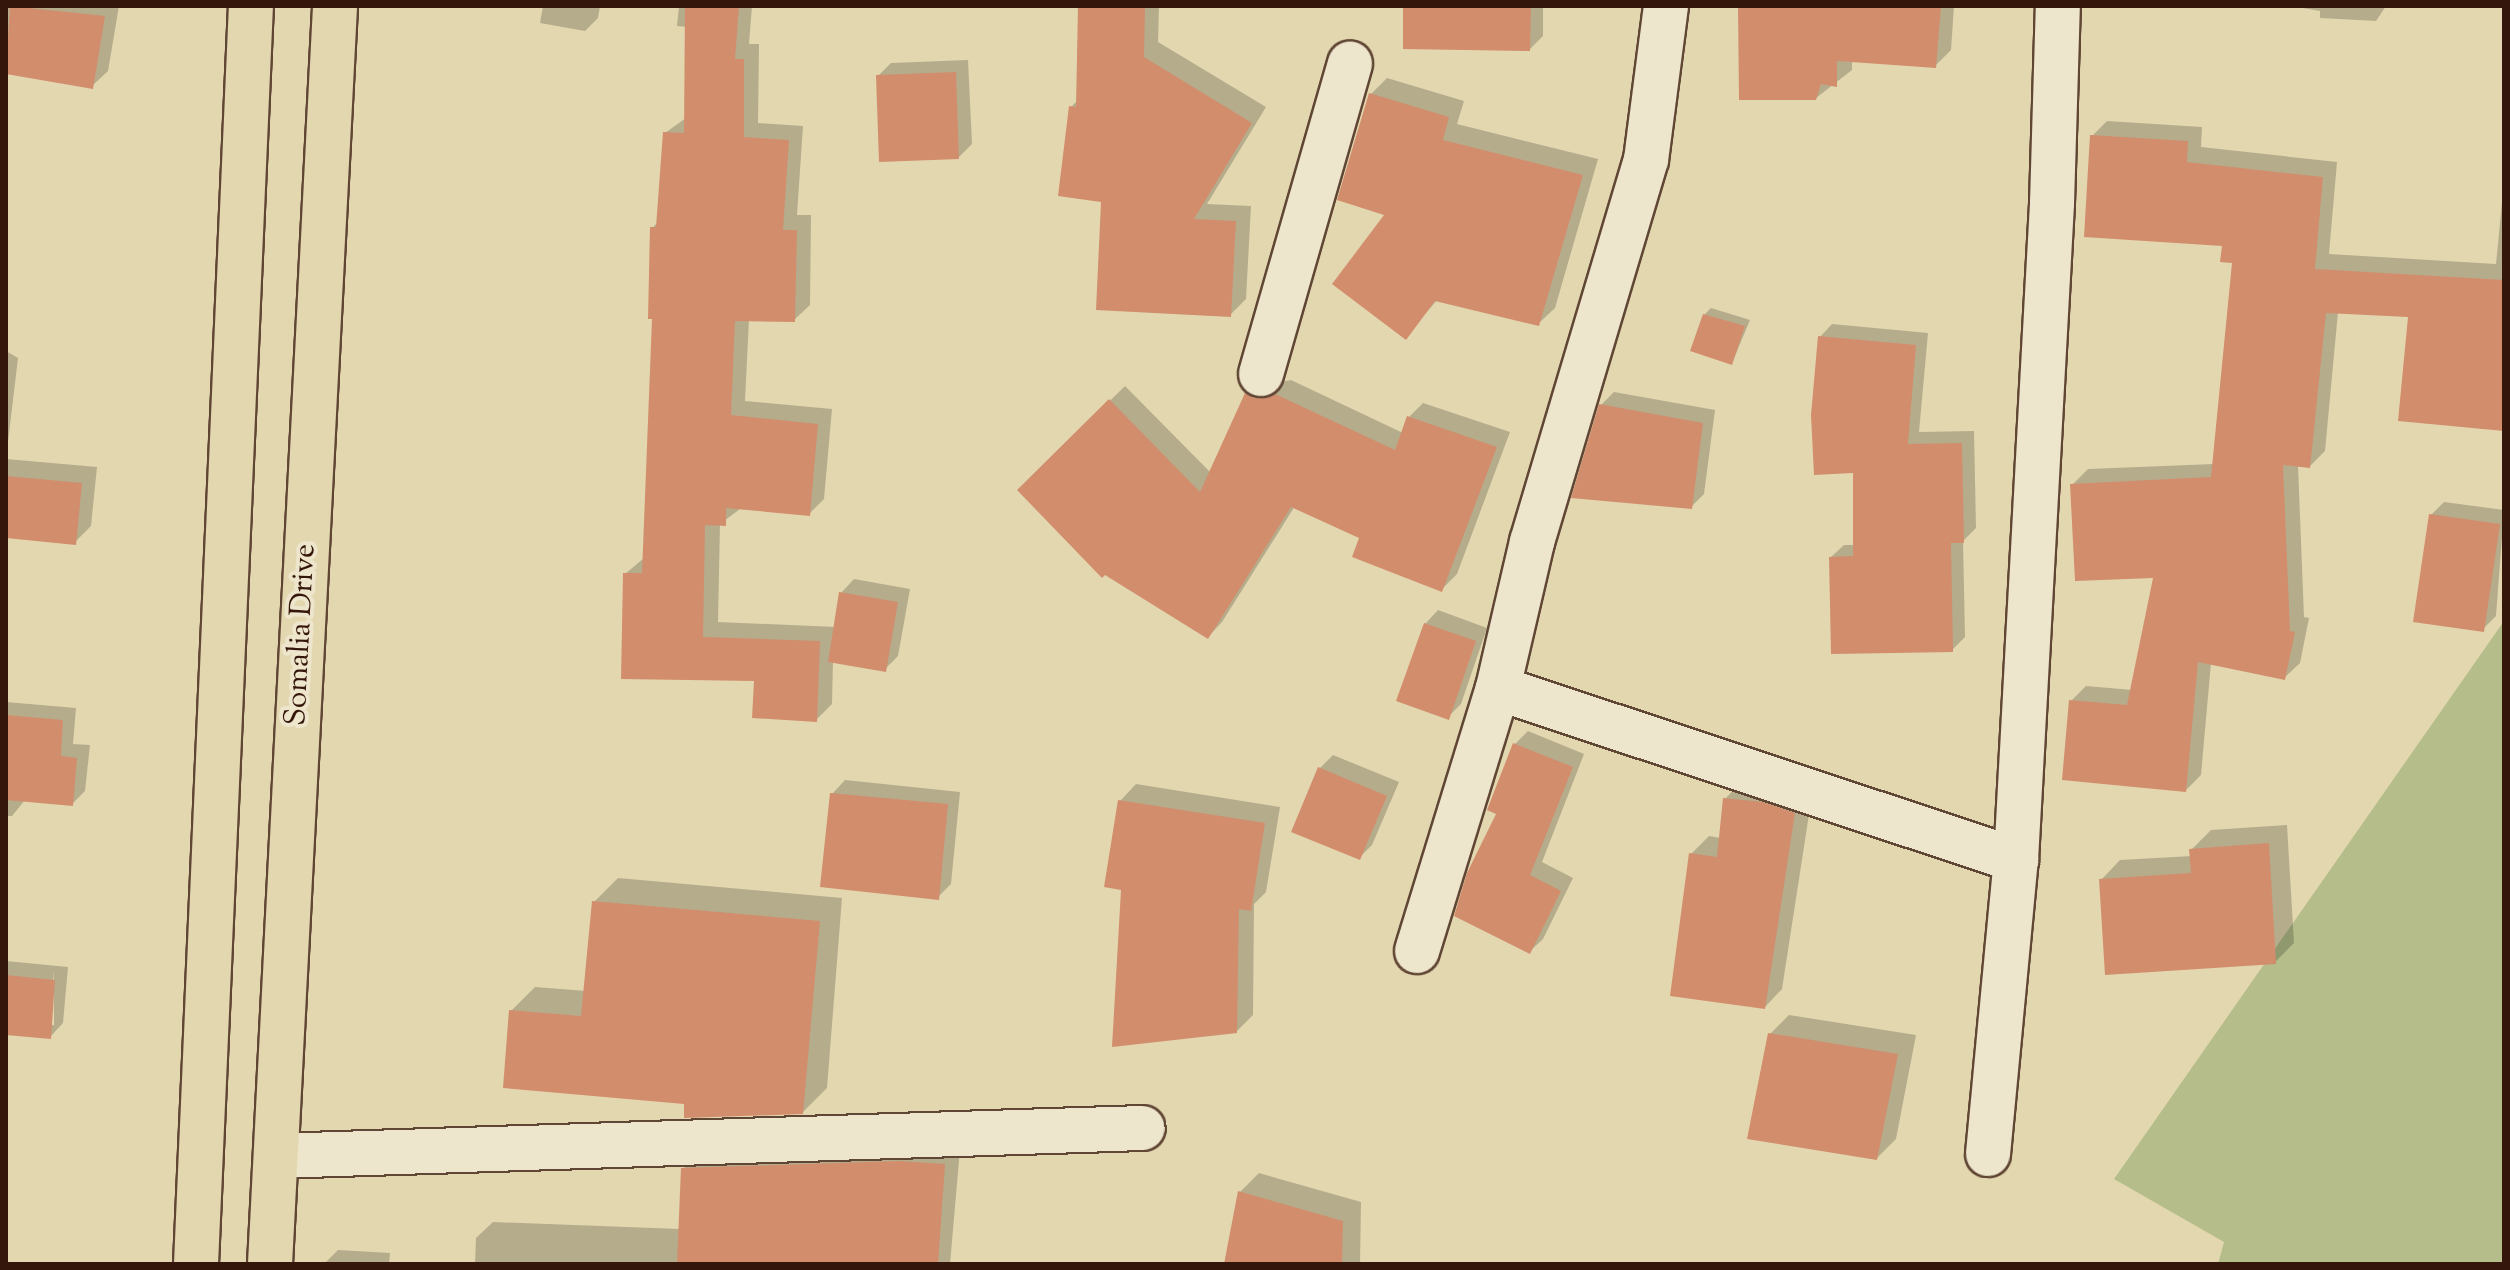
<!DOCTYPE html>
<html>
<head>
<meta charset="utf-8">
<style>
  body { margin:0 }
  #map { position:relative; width:2510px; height:1270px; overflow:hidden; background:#e3d7b0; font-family:"Sorts Mill Goudy",serif }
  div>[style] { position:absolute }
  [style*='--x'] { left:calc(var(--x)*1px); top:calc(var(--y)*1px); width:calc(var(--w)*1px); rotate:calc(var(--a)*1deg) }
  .green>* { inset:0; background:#b5be8a }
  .shadow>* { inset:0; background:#0003 }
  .building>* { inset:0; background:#d28d6d }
  .roads { filter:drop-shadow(2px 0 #604634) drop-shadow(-2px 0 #604634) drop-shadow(0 2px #604634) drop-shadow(0 -2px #604634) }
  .minor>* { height:44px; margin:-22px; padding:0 22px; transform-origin:22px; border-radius:22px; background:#ede5cc }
  .major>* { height:44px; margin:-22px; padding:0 22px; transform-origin:22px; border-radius:22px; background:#e3d7b0 }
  span { translate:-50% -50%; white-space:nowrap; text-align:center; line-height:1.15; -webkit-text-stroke:8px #ede5cc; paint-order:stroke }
  .street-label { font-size:30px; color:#34160a }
  .frame { position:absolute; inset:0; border:8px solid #34160a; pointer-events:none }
</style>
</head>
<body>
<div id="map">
  <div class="green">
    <i style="clip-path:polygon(2504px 621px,2504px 1264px,2218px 1264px,2224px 1242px,2114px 1179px)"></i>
  </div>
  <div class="shadow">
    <i style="clip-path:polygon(6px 6px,119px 6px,108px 71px,92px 86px,6px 72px)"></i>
    <i style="clip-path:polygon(543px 6px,600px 6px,598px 18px,585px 31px,540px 23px)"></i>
    <i style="clip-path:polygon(679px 6px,752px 6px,749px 44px,759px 44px,758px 123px,803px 126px,797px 215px,811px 215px,810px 305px,794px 320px,749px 319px,745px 401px,832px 409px,824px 499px,809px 514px,740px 509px,720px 524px,718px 622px,836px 627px,841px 593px,854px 579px,910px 589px,898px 656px,885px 669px,833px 660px,832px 704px,816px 720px,756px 679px,623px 677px,625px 574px,644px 558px,654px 317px,652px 228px,659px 221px,665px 133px,686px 118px,687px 27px,677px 26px)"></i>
    <i style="clip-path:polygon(1080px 6px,1159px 6px,1158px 42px,1266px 107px,1207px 204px,1251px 206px,1246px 299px,1230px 315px,1103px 200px,1071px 107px,1078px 100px)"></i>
    <i style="clip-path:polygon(1405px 6px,1543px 6px,1543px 36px,1530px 49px)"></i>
    <i style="clip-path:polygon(1740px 6px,1954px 6px,1951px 50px,1935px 66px,1852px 60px,1852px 70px,1816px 98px)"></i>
    <i style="clip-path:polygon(2291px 6px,2386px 6px,2376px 21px,2320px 18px,2320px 11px)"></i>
    <i style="clip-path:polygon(968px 60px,972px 144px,959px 157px,878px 76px,891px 63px)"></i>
    <i style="clip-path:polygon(1387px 78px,1464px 101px,1457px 124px,1598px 159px,1555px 308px,1538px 324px,1438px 299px,1405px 337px,1371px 94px)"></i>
    <i style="clip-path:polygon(2107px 121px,2202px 127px,2201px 147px,2337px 162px,2329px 254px,2496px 264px,2504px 182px,2504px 428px,2410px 315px,2338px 312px,2325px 451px,2310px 466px,2298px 465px,2304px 617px,2309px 618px,2300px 663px,2284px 678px,2211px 663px,2201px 775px,2186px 790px,2071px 701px,2086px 686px,2133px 690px,2156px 576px,2072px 485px,2088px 469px,2214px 464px,2234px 261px,2224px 244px,2092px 136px)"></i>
    <i style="clip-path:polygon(1711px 308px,1750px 320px,1732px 363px,1704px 315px)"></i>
    <i style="clip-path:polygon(1832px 324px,1928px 333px,1919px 432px,1974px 431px,1976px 528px,1963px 541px,1965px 637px,1952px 650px,1831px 557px,1844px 545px,1855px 545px,1855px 471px,1820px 337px)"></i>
    <i style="clip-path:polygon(6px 351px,18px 358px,6px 459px,97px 467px,91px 526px,75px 542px,6px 536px)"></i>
    <i style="clip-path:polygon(1262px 379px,1271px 384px,1291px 380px,1403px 433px,1408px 418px,1423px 403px,1510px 432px,1457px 574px,1442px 589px,1361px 537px,1295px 506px,1222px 622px,1208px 637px,1019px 490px,1125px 386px,1211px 473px,1247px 394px)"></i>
    <i style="clip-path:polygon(1614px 392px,1715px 410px,1704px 494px,1691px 507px,1601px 405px)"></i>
    <i style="clip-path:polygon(2444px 502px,2504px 510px,2496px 616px,2483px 629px,2431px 515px)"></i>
    <i style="clip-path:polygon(1438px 610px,1487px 628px,1461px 704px,1448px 717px,1425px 624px)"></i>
    <i style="clip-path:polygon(6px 702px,76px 708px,73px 744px,90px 745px,85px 791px,72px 804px,25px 800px,12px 816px,6px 816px)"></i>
    <i style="clip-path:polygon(1528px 731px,1584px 754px,1542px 862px,1573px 878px,1543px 939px,1529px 952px,1499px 813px,1515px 744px)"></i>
    <i style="clip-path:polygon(1333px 755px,1399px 782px,1372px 845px,1359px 858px,1320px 768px)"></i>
    <i style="clip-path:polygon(845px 780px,960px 792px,951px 884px,938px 897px,832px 794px)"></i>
    <i style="clip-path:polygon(1742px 781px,1812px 795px,1782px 989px,1765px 1007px,1691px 854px,1709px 836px,1721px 838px,1725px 799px)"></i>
    <i style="clip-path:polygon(1136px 784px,1280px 807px,1266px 892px,1254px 904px,1253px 1015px,1236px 1032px,1124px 888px,1120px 801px)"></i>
    <i style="clip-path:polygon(2287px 825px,2294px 943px,2275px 962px,2101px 880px,2120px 860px,2192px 856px,2191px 850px,2211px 830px)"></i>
    <i style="clip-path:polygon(618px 878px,842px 898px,827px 1088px,803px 1112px,686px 1102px,511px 1011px,535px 987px,586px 991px,594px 902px)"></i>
    <i style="clip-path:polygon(evenodd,6px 961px,68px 967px,63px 1023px,50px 1037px,6px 1033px,6px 961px,54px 970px,54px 1025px,50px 1025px,54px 970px)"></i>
    <i style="clip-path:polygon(1789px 1015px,1916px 1035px,1896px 1139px,1877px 1158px,1770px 1034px)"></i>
    <i style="clip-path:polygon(960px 1149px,950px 1264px,475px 1264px,476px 1238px,493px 1222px,680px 1229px,683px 1169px,700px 1152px)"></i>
    <i style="clip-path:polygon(1259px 1173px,1361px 1202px,1360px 1264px,1226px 1264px,1240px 1192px)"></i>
    <i style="clip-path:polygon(338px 1250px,390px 1253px,389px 1264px,324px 1264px)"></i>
  </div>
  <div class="building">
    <i style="clip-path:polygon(10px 6px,105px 16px,93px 89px,6px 74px)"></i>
    <i style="clip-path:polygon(685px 6px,739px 6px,735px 59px,744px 59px,744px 137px,789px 140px,783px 230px,797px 230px,795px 322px,735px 321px,731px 415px,818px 424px,810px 516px,726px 508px,726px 526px,705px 525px,703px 637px,820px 641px,817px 722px,752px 718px,754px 681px,621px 679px,623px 573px,642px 573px,652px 319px,648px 319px,650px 227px,656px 227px,663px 132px,684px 133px)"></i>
    <i style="clip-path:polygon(1078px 6px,1145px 6px,1144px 57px,1252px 123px,1194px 219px,1236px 221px,1231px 317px,1096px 310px,1101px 202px,1058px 196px,1069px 106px,1076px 107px)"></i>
    <i style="clip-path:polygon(1403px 6px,1531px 6px,1530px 51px,1403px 49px)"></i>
    <i style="clip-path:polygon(1738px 6px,1941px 6px,1936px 68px,1837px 61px,1837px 87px,1821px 84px,1816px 100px,1739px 100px)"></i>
    <i style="clip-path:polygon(956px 72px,959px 159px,879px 162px,876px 75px)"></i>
    <i style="clip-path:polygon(1369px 93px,1449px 117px,1443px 140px,1583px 175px,1539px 326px,1435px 301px,1406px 340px,1332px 284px,1384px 215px,1337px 200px)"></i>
    <i style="clip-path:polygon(2090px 135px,2188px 141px,2187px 162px,2323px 177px,2315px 269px,2504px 280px,2504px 431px,2398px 421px,2408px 317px,2326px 313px,2310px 468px,2283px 465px,2290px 631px,2295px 632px,2285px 680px,2198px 662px,2186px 792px,2062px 780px,2069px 700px,2127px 705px,2153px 578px,2075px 581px,2070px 484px,2211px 477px,2232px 263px,2220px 262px,2222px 246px,2084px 237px)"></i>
    <i style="clip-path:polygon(1703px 314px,1745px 326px,1732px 365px,1690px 351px)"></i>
    <i style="clip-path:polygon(1818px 336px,1916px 345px,1908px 444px,1962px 443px,1964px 543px,1951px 543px,1953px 652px,1831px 654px,1829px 557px,1853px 556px,1853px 473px,1814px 475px,1811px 415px)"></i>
    <i style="clip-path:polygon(1245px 393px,1255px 398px,1275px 394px,1395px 450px,1407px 416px,1497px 447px,1442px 592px,1352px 557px,1359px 538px,1291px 507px,1208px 639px,1105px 575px,1102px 578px,1017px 490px,1109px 399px,1200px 492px)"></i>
    <i style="clip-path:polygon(1599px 404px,1703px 423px,1692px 509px,1571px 498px)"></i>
    <i style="clip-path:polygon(6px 476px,82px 483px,76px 545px,6px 538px)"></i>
    <i style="clip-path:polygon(2429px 514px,2500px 524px,2484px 632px,2413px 622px)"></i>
    <i style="clip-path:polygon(839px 592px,898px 602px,886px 672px,828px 662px)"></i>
    <i style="clip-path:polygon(1424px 623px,1476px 641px,1449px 720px,1396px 701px)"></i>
    <i style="clip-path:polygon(6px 715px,63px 720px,61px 756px,77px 758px,73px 806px,6px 800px)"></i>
    <i style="clip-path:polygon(1513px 743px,1573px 767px,1530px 875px,1561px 891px,1530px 954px,1454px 916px,1467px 873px,1496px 814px,1487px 810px)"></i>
    <i style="clip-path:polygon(1318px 767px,1387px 796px,1360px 860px,1291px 832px)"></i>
    <i style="clip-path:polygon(830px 793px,948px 804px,939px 900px,820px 887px)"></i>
    <i style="clip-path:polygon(1723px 798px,1763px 802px,1795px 813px,1765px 1009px,1670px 996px,1689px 853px,1717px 857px)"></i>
    <i style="clip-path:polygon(1118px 800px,1265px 823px,1251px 911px,1239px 909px,1237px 1033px,1112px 1047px,1121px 890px,1104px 887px)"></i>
    <i style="clip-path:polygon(2269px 843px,2276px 964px,2105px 975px,2099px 879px,2191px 873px,2189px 849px)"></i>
    <i style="clip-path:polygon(592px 901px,820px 921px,803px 1114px,684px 1118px,684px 1104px,503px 1088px,509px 1010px,581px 1016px)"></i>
    <i style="clip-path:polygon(6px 975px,55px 980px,51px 1039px,6px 1035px)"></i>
    <i style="clip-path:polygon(1768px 1033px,1898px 1054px,1877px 1160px,1747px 1139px)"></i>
    <i style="clip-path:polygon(899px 1161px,945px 1164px,938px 1264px,677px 1264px,681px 1168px)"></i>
    <i style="clip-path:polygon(1238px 1191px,1343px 1221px,1342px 1264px,1224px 1264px)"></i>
  </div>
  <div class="roads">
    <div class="minor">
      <i style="--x:1261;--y:374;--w:323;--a:-74"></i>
      <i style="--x:1498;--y:688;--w:546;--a:18.37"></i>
      <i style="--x:1417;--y:951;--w:275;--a:-72.9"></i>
      <i style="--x:1498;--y:688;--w:150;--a:-76.9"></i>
      <i style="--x:1532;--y:542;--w:399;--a:-73.4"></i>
      <i style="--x:1646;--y:160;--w:155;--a:-82.6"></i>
      <i style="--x:1988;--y:1154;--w:295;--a:-84.6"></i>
      <i style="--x:2016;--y:860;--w:658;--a:-86.86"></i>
      <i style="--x:2052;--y:203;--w:197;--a:-88.3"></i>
      <i style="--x:276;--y:1156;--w:867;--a:-1.85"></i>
    </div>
    <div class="major">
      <i style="--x:196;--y:1264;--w:1259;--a:-87.5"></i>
      <i style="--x:270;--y:1264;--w:1260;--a:-87.04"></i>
    </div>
  </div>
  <div class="street-label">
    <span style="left:302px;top:635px;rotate:-87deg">Somalia Drive</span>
  </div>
  <div class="frame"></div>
</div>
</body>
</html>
